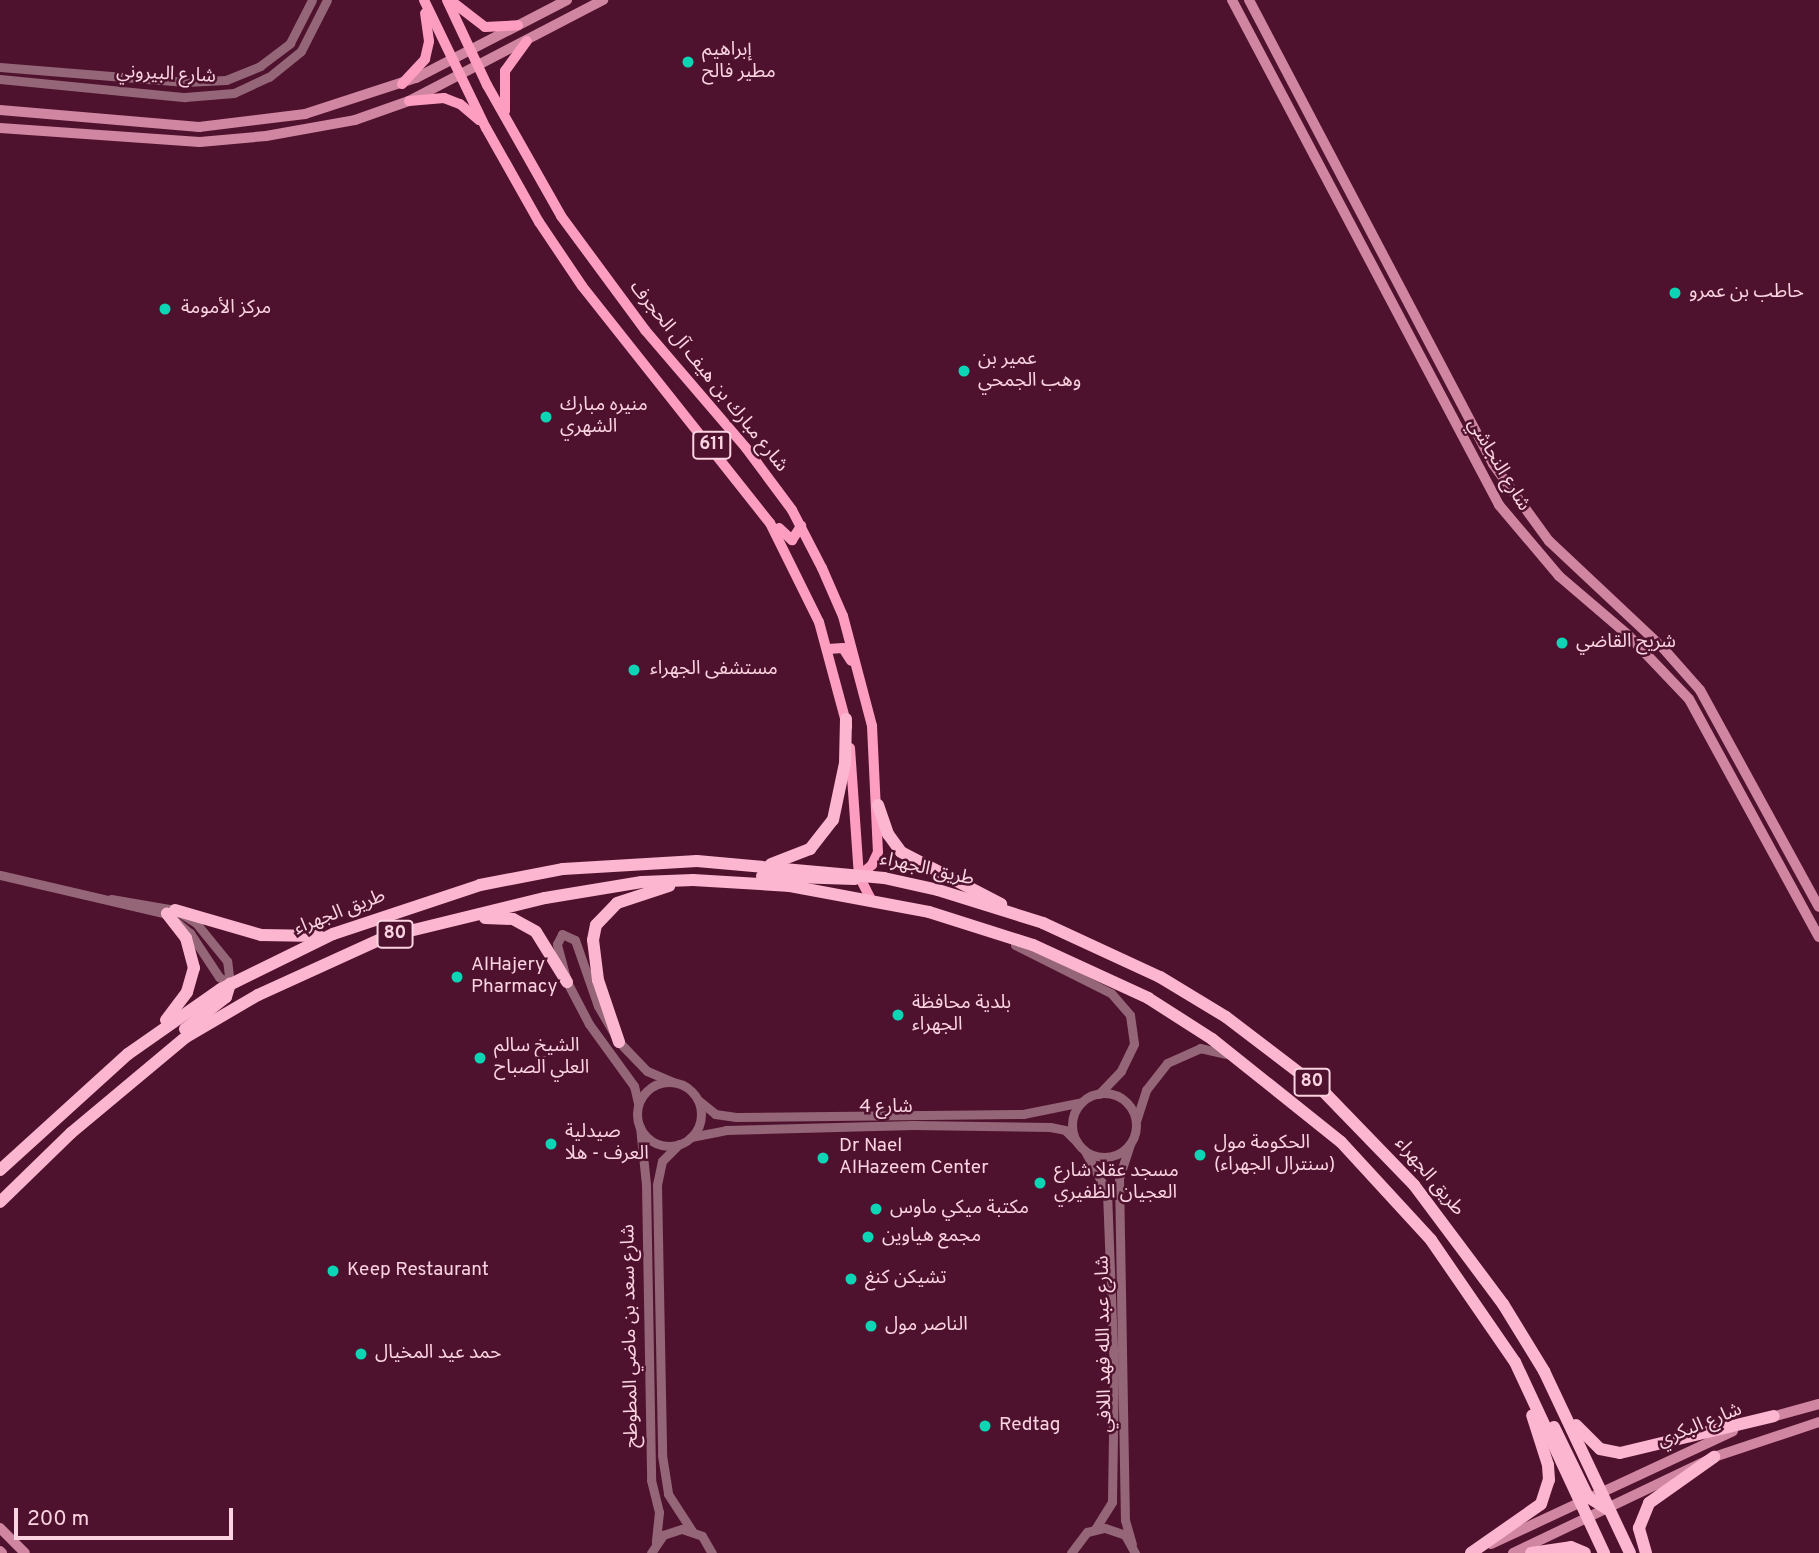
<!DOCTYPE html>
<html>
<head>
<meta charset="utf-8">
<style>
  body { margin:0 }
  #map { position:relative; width:1819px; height:1553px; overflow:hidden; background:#4f122e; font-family:Overpass,"Noto Sans Arabic",sans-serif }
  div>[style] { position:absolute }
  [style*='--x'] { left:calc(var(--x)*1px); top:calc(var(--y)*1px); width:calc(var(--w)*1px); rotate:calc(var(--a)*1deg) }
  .tertiary>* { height:9px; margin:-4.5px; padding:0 4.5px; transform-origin:4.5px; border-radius:4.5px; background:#956677 }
  .tertiary>.ring { margin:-4.5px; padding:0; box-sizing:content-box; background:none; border:9px solid #956677; border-radius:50% }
  .secondary>* { height:10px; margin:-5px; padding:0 5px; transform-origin:5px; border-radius:5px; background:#d086a1 }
  .primary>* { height:10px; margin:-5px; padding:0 5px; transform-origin:5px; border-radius:5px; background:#fd9ec1 }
  .trunk>* { height:12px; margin:-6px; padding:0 6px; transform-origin:6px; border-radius:6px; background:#fdb6cf }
  .dots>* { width:19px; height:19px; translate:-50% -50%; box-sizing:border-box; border:4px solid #4f122e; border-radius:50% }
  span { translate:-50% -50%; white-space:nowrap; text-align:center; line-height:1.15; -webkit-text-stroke:5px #4f122e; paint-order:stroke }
  .shield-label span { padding:2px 5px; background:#4f122e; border:2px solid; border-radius:5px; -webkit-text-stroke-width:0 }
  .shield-label { font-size:18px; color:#fcd4e1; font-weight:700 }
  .poi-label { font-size:19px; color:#fcd4e1 }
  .left { translate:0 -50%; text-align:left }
  .street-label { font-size:19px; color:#fcd4e1 }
  .scale { position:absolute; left:14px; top:1508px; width:219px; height:32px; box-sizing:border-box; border:4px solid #fcd4e1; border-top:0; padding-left:9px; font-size:21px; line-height:24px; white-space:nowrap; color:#fcd4e1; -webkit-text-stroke:5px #4f122e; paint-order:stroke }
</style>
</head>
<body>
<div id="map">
  <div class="tertiary">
    <i style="--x:0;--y:67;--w:186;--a:4.6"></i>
    <i style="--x:185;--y:82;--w:41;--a:-2.8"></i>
    <i style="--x:226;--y:80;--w:37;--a:-22"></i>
    <i style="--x:260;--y:66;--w:38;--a:-37"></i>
    <i style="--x:290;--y:43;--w:48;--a:-62.9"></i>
    <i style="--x:0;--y:79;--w:186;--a:5.6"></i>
    <i style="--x:185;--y:97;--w:49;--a:-4.7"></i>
    <i style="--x:234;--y:93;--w:38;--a:-25"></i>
    <i style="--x:269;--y:77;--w:41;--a:-39.1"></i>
    <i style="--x:301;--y:51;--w:57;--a:-63"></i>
    <i style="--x:0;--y:875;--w:171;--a:13.1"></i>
    <i style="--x:167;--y:914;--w:30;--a:40"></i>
    <i style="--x:190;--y:933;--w:53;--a:56.6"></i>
    <i style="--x:219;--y:977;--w:13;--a:32"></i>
    <i style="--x:230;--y:984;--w:23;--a:-97"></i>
    <i style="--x:227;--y:961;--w:49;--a:-129.2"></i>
    <i style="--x:196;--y:923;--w:25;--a:-148"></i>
    <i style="--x:175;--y:910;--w:65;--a:-170.2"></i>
    <i style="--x:1015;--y:945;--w:107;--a:26.6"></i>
    <i style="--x:1111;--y:993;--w:29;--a:49"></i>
    <i style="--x:1130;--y:1015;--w:29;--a:82"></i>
    <i style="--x:1134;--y:1044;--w:30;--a:116"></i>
    <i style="--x:1121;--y:1071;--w:32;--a:134"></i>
    <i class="ring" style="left:637px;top:1082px;width:55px;height:55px"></i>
    <i class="ring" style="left:1072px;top:1093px;width:55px;height:55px"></i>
    <i style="--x:698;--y:1100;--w:22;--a:39"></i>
    <i style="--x:715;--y:1114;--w:21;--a:8"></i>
    <i style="--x:736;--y:1117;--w:287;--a:-0.6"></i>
    <i style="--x:1023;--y:1114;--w:60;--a:-11.5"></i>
    <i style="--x:638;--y:1103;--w:17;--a:-103"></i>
    <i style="--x:634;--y:1086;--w:77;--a:-126"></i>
    <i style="--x:589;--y:1024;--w:47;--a:-117.6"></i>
    <i style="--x:567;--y:982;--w:39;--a:-105"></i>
    <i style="--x:557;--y:944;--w:11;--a:-63"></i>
    <i style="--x:562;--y:934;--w:14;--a:25"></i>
    <i style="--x:575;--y:940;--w:70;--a:70.8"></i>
    <i style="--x:598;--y:1006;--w:42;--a:59.7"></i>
    <i style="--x:619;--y:1042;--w:40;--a:46"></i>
    <i style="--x:647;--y:1071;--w:28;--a:23"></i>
    <i style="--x:1136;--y:1121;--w:33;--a:-72"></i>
    <i style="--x:1146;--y:1090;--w:34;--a:-52"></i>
    <i style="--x:1167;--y:1063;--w:36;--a:-24"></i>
    <i style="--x:1200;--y:1048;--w:26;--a:13"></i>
    <i style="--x:640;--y:1127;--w:57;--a:84"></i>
    <i style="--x:646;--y:1184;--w:296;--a:89"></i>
    <i style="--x:651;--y:1480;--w:33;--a:76"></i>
    <i style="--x:659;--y:1512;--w:30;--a:96"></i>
    <i style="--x:691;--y:1137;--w:36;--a:-11"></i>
    <i style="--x:726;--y:1130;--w:187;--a:-1.5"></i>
    <i style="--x:913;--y:1125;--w:137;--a:0.8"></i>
    <i style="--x:1050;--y:1127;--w:15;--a:11"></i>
    <i style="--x:1065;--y:1130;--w:17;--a:45"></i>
    <i style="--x:679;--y:1144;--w:24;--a:135"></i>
    <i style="--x:662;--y:1161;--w:25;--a:102"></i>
    <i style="--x:657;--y:1185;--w:270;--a:88.9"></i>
    <i style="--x:662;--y:1455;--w:39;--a:81"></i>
    <i style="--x:668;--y:1494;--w:44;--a:57"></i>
    <i style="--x:1130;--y:1144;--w:36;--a:108"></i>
    <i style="--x:1119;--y:1178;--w:342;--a:89"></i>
    <i style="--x:1125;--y:1520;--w:25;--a:74"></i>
    <i style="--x:1085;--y:1151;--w:47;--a:61.8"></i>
    <i style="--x:1107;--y:1192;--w:180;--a:87.8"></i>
    <i style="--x:1114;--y:1372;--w:130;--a:90.9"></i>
    <i style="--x:1112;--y:1502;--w:32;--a:122"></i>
    <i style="--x:651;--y:1553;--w:22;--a:-56"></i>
    <i style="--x:663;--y:1535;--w:20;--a:-18"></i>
    <i style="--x:682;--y:1529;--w:21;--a:19"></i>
    <i style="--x:702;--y:1536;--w:20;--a:60"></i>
    <i style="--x:1071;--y:1553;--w:26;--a:-53"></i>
    <i style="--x:1087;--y:1532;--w:18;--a:-13"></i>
    <i style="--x:1105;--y:1528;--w:21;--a:19"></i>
    <i style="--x:1125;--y:1535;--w:21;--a:61"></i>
  </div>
  <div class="secondary">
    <i style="--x:1232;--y:0;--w:571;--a:62.13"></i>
    <i style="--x:1499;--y:505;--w:93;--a:49.8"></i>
    <i style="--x:1559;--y:576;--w:91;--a:40.5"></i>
    <i style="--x:1628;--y:635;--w:88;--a:46.4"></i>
    <i style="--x:1689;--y:699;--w:271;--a:61.4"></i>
    <i style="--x:1249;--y:0;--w:524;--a:62.26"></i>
    <i style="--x:1493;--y:464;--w:95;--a:54"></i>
    <i style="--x:1549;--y:541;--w:155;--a:43.2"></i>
    <i style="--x:1662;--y:647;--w:57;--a:48.5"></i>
    <i style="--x:1700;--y:690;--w:247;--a:61.3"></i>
    <i style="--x:0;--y:110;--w:200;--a:4.9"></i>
    <i style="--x:199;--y:127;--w:107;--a:-7"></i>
    <i style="--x:305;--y:114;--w:117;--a:-18"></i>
    <i style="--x:416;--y:78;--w:170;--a:-27.3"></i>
    <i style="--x:0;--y:128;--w:200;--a:4"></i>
    <i style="--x:200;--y:142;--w:66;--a:-5.2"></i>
    <i style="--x:266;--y:136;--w:90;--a:-10.2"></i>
    <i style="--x:355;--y:120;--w:57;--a:-19.4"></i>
    <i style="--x:409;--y:101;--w:219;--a:-27.5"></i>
    <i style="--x:1768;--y:1418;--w:53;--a:-15.4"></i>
    <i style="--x:0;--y:1528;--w:35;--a:45"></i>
    <i style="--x:1491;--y:1544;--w:267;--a:-25"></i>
    <i style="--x:0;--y:1551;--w:3;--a:45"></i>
    <i style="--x:1513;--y:1553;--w:223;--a:-25.5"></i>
    <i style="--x:1714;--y:1457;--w:111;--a:-18.4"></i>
  </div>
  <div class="primary">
    <i style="--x:424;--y:0;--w:142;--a:64.2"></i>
    <i style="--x:486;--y:128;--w:108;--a:60.6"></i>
    <i style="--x:539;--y:222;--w:77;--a:56.1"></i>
    <i style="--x:582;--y:286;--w:303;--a:51.6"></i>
    <i style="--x:770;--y:523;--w:110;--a:63.7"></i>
    <i style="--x:819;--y:622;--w:108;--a:74.9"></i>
    <i style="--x:447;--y:0;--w:94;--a:64.8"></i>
    <i style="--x:487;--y:85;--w:150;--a:60.5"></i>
    <i style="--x:561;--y:216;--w:142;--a:53.6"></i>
    <i style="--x:645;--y:330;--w:155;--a:49.4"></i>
    <i style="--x:746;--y:448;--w:77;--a:53.4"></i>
    <i style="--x:792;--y:510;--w:65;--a:62.7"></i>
    <i style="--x:822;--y:568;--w:52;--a:66.4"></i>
    <i style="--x:843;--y:616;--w:114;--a:75.2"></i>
    <i style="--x:872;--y:726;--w:126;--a:87.3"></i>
    <i style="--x:878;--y:852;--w:14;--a:115"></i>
    <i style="--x:872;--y:865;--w:17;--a:140"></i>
    <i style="--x:450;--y:0;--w:44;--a:37.6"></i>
    <i style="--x:485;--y:27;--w:33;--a:-3"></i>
    <i style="--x:402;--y:84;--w:34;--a:-47"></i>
    <i style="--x:425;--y:59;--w:18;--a:-77"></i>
    <i style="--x:429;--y:41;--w:28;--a:-98"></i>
    <i style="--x:409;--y:101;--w:35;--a:-5"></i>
    <i style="--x:444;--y:98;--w:17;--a:21"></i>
    <i style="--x:460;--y:104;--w:25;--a:40"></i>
    <i style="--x:505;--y:111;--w:40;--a:-90"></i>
    <i style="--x:505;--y:71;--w:37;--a:-54"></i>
    <i style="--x:779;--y:528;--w:18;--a:43"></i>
    <i style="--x:792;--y:540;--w:17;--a:-57"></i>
    <i style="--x:828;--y:649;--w:15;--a:-4"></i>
    <i style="--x:843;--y:648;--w:15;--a:58"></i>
    <i style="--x:850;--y:748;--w:128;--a:86"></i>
    <i style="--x:859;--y:876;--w:27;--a:63"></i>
  </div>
  <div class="trunk">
    <i style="--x:878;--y:805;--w:31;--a:71"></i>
    <i style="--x:888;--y:834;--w:22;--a:54"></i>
    <i style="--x:901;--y:852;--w:113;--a:27.5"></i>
    <i style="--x:771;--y:864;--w:42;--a:-21"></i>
    <i style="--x:810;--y:849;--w:37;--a:-52"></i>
    <i style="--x:833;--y:820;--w:58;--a:-78.1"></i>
    <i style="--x:845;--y:763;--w:44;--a:-88.7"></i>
    <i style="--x:762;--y:876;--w:93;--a:1.8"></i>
    <i style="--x:175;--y:910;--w:90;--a:16.2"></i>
    <i style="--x:261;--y:935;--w:58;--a:1"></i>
    <i style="--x:485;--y:918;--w:28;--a:2"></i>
    <i style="--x:513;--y:919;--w:26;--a:29"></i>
    <i style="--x:536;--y:932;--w:59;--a:58.2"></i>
    <i style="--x:166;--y:1020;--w:35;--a:-53"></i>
    <i style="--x:187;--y:992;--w:25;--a:-74"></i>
    <i style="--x:194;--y:968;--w:31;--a:-105"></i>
    <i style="--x:186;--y:938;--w:31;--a:-128"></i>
    <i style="--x:185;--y:1029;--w:52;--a:-38"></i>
    <i style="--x:226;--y:997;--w:14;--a:-73"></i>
    <i style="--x:619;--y:1042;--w:65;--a:-108.7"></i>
    <i style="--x:598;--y:980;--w:40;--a:-97.1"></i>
    <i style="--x:593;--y:940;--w:15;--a:-79"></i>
    <i style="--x:596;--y:925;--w:30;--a:-46"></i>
    <i style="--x:617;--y:903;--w:55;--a:-18.1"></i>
    <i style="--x:0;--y:1170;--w:173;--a:-42.2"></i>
    <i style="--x:128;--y:1054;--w:113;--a:-35"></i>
    <i style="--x:221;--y:989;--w:125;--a:-26.2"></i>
    <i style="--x:333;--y:934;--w:155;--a:-18.4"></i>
    <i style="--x:480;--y:885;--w:85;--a:-10.9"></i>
    <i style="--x:563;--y:869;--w:134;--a:-3.4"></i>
    <i style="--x:697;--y:861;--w:188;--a:5.2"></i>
    <i style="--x:884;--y:878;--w:55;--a:12.5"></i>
    <i style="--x:938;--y:890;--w:110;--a:17.4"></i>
    <i style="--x:1043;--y:923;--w:129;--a:24.8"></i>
    <i style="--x:1160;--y:977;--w:77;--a:31.2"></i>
    <i style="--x:1226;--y:1017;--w:122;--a:37.3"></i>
    <i style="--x:1323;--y:1091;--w:131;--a:45.9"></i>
    <i style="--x:1414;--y:1185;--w:149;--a:53.2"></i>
    <i style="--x:1503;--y:1304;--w:79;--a:58.5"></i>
    <i style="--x:1544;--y:1371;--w:201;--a:64.7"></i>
    <i style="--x:0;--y:1202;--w:99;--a:-44.2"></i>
    <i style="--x:71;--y:1133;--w:150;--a:-39.9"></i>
    <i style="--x:186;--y:1037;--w:83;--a:-30.3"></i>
    <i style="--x:258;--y:995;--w:140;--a:-24.5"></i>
    <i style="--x:385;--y:937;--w:165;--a:-13.7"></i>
    <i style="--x:545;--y:898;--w:98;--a:-9.4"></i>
    <i style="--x:642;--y:882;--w:51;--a:-2.2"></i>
    <i style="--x:693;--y:880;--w:97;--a:3.5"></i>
    <i style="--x:790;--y:886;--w:141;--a:10.6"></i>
    <i style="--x:929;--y:912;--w:109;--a:17.6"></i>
    <i style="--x:1033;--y:945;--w:127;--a:24.7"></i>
    <i style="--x:1148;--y:998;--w:76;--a:32.6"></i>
    <i style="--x:1212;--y:1039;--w:165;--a:38.6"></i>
    <i style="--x:1341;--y:1142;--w:133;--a:47.4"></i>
    <i style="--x:1431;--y:1240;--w:148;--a:55.5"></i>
    <i style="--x:1515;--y:1362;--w:211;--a:65"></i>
    <i style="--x:1576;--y:1425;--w:34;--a:45"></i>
    <i style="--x:1600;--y:1449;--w:20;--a:11"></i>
    <i style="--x:1620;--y:1453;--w:158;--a:-13.5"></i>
    <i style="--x:1554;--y:1427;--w:78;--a:64.1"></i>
    <i style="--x:1588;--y:1497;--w:22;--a:32"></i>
    <i style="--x:1471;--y:1553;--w:85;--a:-35"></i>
    <i style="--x:1541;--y:1504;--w:25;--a:-72"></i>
    <i style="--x:1549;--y:1480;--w:15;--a:-94"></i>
    <i style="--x:1548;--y:1465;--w:52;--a:-107.7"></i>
    <i style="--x:1531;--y:1553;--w:40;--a:-8.5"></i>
    <i style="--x:1571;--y:1547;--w:15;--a:23"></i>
    <i style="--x:1646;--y:1553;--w:26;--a:-106"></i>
    <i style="--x:1639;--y:1528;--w:27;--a:-68"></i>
    <i style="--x:1649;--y:1503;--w:80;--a:-35.3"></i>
  </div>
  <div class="dots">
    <i style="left:688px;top:62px;background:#0cd5b5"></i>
    <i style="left:1675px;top:293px;background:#0cd5b5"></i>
    <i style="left:165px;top:309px;background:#0cd5b5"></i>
    <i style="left:964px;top:371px;background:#0cd5b5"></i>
    <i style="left:546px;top:417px;background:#0cd5b5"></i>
    <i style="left:1562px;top:643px;background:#0cd5b5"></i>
    <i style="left:634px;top:670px;background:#0cd5b5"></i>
    <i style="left:457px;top:977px;background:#0cd5b5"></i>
    <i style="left:898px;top:1015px;background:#0cd5b5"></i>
    <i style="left:480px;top:1058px;background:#0cd5b5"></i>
    <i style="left:551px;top:1144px;background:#0cd5b5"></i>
    <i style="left:1200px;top:1155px;background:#0cd5b5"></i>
    <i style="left:823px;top:1158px;background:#0cd5b5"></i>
    <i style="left:1040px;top:1183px;background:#0cd5b5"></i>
    <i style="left:876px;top:1209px;background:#0cd5b5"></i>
    <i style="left:868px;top:1237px;background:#0cd5b5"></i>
    <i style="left:333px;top:1271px;background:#0cd5b5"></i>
    <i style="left:851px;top:1279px;background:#0cd5b5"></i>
    <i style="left:871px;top:1326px;background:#0cd5b5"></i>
    <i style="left:361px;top:1354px;background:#0cd5b5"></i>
    <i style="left:985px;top:1426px;background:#0cd5b5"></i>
  </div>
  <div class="shield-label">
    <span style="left:712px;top:445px">611</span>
    <span style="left:395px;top:934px">80</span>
    <span style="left:1312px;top:1082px">80</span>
  </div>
  <div class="poi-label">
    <span class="left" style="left:702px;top:62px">إبراهيم<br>مطير فالح</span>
    <span class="left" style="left:1689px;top:293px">حاطب بن عمرو</span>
    <span class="left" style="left:181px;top:309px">مركز الأمومة</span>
    <span class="left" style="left:978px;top:371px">عمير بن<br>وهب الجمحي</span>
    <span class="left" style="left:560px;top:417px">منيره مبارك<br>الشهري</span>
    <span class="left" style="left:1576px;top:643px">شريح القاضي</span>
    <span class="left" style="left:650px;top:670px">مستشفى الجهراء</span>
    <span class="left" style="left:471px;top:977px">AlHajery<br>Pharmacy</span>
    <span class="left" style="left:912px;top:1015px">بلدية محافظة<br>الجهراء</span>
    <span class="left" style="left:494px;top:1058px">الشيخ سالم<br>العلي الصباح</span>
    <span class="left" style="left:565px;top:1144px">صيدلية<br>العرف - هلا</span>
    <span class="left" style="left:1214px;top:1155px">الحكومة مول<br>(سنترال الجهراء)</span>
    <span class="left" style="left:839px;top:1158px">Dr Nael<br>AlHazeem Center</span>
    <span class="left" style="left:1054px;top:1183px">مسجد عقلا شارع<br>العجيان الظفيري</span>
    <span class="left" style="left:890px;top:1209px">مكتبة ميكي ماوس</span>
    <span class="left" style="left:882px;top:1237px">مجمع هياوين</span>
    <span class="left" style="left:347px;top:1271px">Keep Restaurant</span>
    <span class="left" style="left:865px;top:1279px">تشيكن كنغ</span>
    <span class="left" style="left:885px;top:1326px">الناصر مول</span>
    <span class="left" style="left:375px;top:1354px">حمد عيد المخيال</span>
    <span class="left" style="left:999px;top:1426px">Redtag</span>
  </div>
  <div class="street-label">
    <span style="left:166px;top:75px;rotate:3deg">شارع البيروني</span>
    <span style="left:708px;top:377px;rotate:51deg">شارع مبارك بن هيف آل الحجرف</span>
    <span style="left:1498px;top:465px;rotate:59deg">شارع النجاشي</span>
    <span style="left:927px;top:870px;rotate:13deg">طريق الجهراء</span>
    <span style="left:340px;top:913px;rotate:-21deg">طريق الجهراء</span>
    <span style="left:886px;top:1108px">شارع 4</span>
    <span style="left:1429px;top:1177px;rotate:50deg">طريق الجهراء</span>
    <span style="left:631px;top:1336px;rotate:-91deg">شارع سعد بن ماضي المطوطح</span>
    <span style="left:1105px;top:1344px;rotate:-91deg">شارع عبد الله فهد اللافي</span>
    <span style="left:1700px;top:1426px;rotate:-22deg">شارع البكري</span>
  </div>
  <div class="scale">200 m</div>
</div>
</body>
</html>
